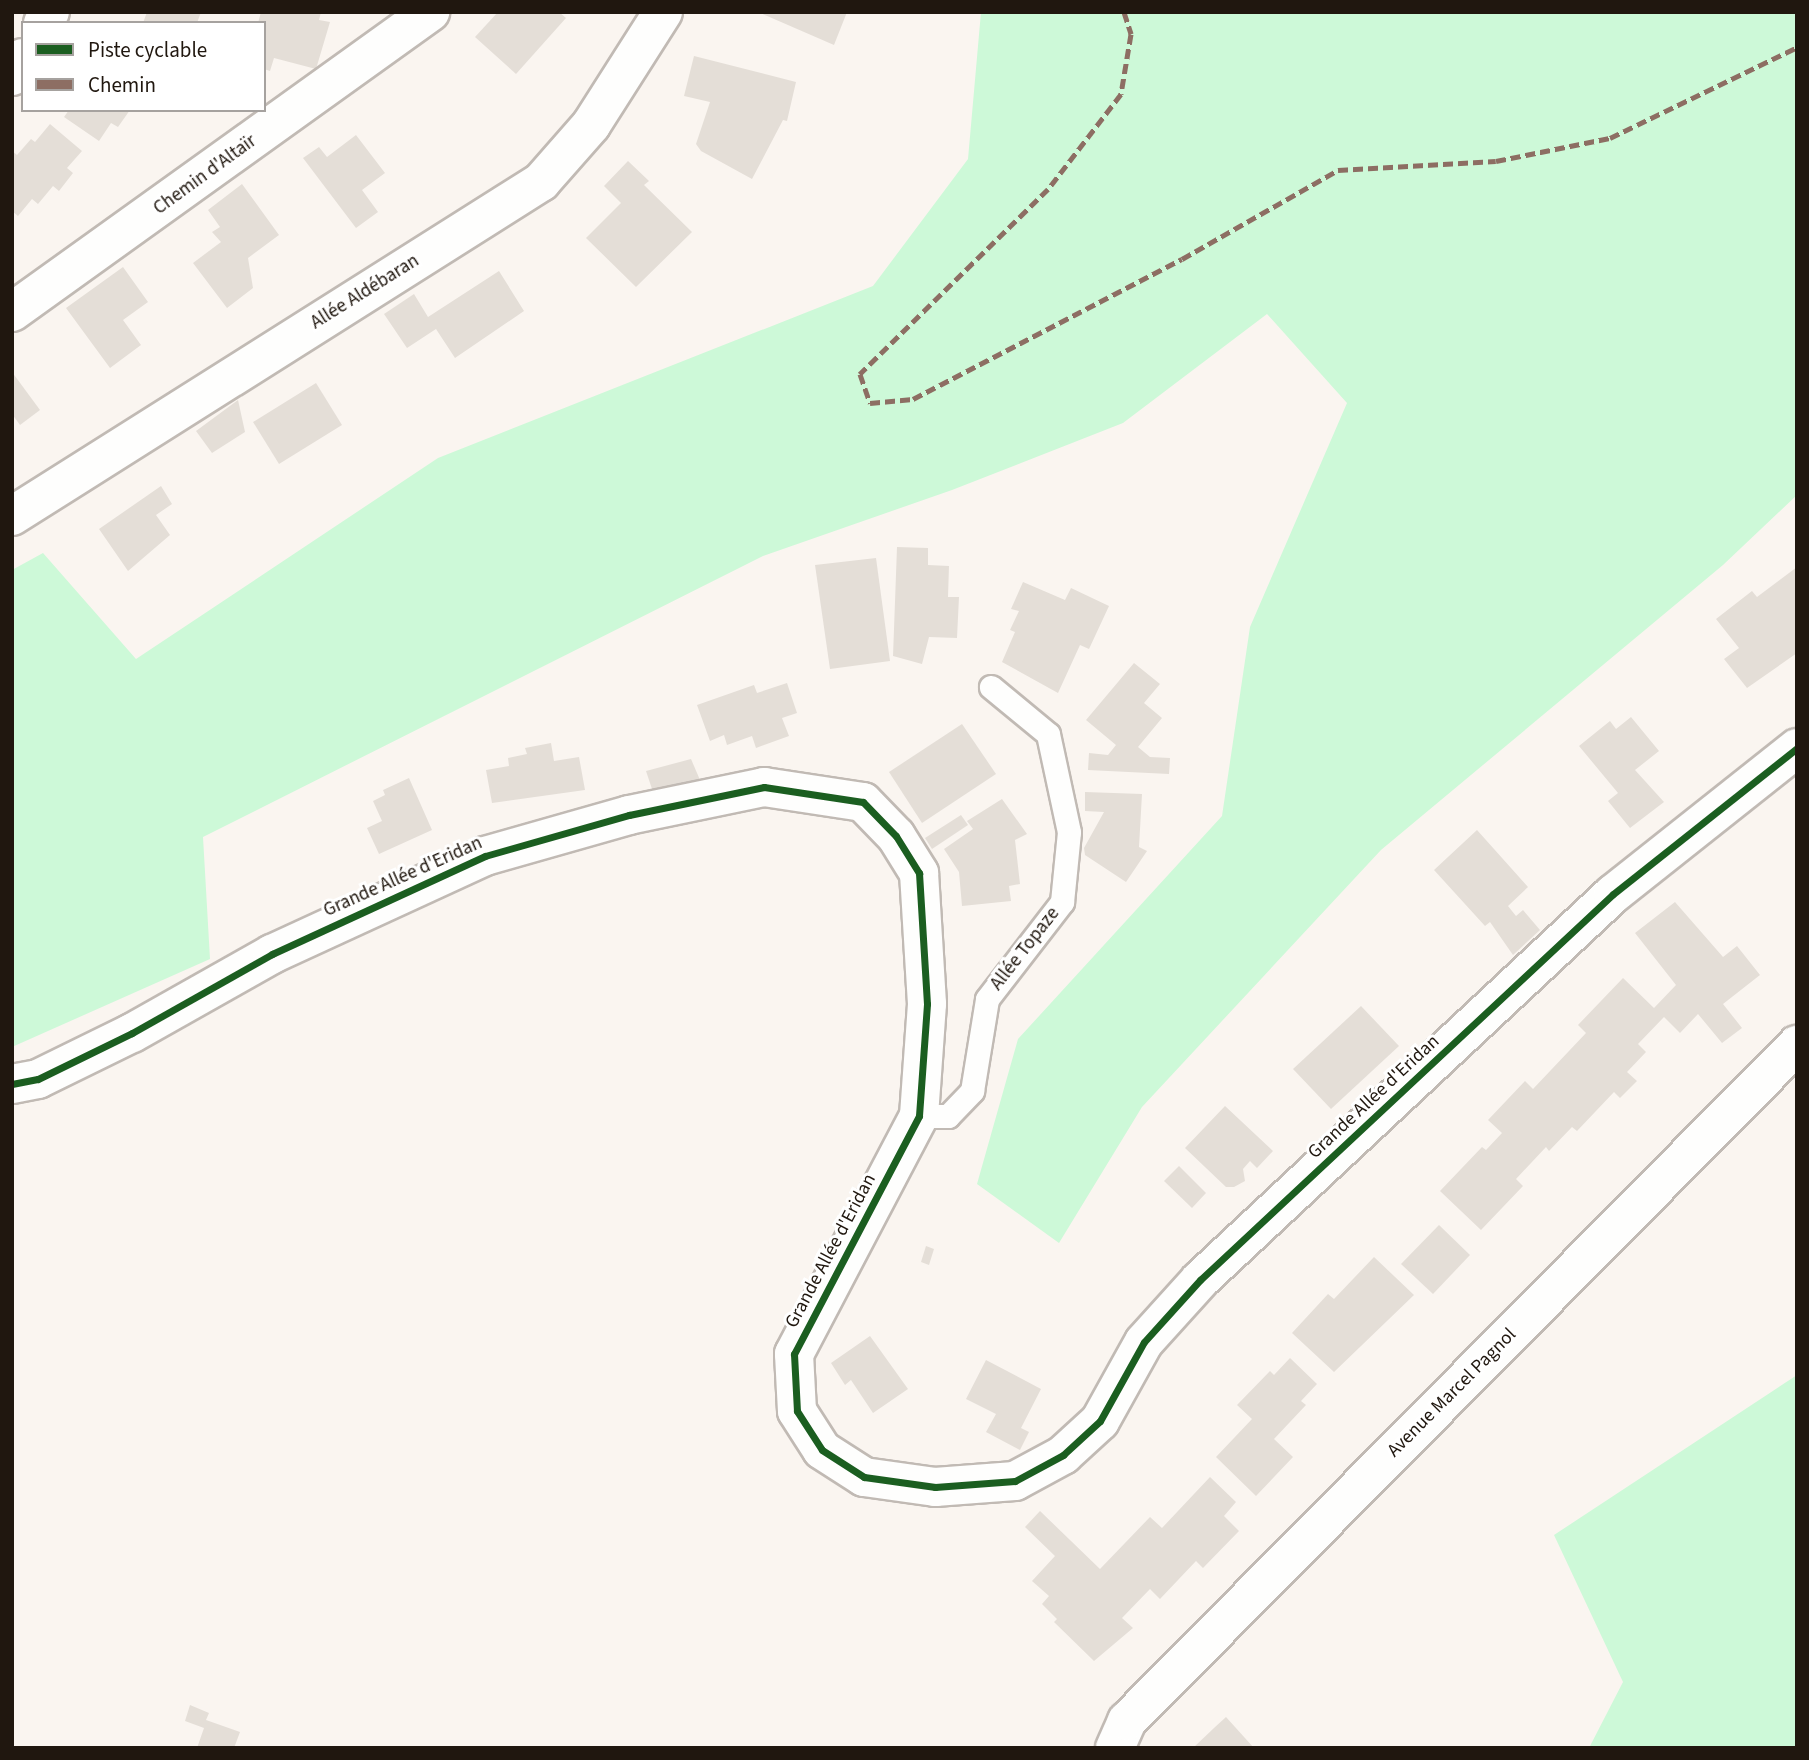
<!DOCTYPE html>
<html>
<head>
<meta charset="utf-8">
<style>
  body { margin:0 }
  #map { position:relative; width:1809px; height:1760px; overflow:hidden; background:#faf5f0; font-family:"Source Sans 3",sans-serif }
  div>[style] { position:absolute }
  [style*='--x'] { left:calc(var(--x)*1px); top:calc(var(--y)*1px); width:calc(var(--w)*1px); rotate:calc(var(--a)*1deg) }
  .green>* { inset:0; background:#cdf9d8 }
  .building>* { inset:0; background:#e4ded7 }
  .roads { filter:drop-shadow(2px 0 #c1bab4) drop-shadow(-2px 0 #c1bab4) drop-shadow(0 2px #c1bab4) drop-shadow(0 -2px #c1bab4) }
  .lane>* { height:23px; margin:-11.5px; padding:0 11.5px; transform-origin:11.5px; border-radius:11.5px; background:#fefefd }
  .street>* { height:38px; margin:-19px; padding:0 19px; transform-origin:19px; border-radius:19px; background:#fefefd }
  .quiet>* { height:5px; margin-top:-2.5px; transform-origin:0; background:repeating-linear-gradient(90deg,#8d6e63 0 10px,transparent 0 15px) }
  .cycleway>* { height:7px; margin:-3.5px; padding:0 3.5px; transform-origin:3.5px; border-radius:3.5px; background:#1b5e20 }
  span { translate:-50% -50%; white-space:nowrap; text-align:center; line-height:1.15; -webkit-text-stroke:6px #fff; paint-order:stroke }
  .street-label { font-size:19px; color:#20170f }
  .frame { position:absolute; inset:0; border:14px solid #20170f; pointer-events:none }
  .legend { position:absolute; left:21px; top:21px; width:245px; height:91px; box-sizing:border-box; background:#fff; border:2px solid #a6a29f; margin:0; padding:9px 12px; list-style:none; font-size:21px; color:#20170f }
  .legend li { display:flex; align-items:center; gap:14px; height:35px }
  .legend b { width:35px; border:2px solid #a6a29f }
</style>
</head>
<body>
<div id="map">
  <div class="green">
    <i style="clip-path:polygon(981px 12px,1797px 12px,1797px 495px,1723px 565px,1381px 850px,1142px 1107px,1059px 1243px,977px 1184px,1018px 1039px,1222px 816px,1250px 627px,1347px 403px,1267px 314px,1123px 423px,952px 490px,763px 556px,203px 837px,210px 959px,12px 1047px,12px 570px,43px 553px,136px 659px,438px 458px,873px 286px,968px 159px)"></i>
    <i style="clip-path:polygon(1797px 1375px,1797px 1748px,1589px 1748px,1623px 1682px,1554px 1535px)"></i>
  </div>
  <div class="building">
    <i style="clip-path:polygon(147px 12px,201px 12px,197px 23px,143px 23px)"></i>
    <i style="clip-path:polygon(261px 12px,321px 12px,319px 20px,330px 22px,316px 69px,274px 58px,270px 71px,264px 69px,264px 23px,258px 23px)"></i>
    <i style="clip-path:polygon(498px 12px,559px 12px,566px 18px,516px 74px,475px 37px)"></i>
    <i style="clip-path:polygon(758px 12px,847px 12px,834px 45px)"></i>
    <i style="clip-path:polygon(694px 56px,796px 82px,787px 121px,783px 120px,752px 179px,701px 151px,696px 144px,710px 102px,684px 96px)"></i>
    <i style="clip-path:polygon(69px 110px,130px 110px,118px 127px,111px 123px,99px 141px,64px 117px)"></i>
    <i style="clip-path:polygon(50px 124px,82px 151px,67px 168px,73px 173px,59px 191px,53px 186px,38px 204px,32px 199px,18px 216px,12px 211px,12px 151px,17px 155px,31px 139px,35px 142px)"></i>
    <i style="clip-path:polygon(356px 135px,385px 173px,362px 190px,378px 212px,356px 228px,303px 158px,319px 147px,327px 157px)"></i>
    <i style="clip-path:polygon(628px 161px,649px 181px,644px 185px,692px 232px,636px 287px,586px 238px,621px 203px,604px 186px)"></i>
    <i style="clip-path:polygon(242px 184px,279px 235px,248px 258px,253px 288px,227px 308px,193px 263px,221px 242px,212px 232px,220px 227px,208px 210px)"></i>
    <i style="clip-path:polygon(123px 267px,148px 302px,123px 320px,141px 345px,110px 368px,66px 308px)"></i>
    <i style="clip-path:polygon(499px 271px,524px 311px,455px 358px,436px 329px,407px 348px,384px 314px,414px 294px,428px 317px)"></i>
    <i style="clip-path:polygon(12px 372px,40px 410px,20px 425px,12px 414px)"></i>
    <i style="clip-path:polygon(316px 383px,342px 425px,279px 464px,253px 422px)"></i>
    <i style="clip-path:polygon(238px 400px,245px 432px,212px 453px,196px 431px)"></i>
    <i style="clip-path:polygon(161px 486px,172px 504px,156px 515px,170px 535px,128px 571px,99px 529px)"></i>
    <i style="clip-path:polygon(897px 547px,928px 548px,928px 565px,949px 566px,948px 597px,959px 597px,957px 638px,929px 637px,922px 664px,893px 656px)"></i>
    <i style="clip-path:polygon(876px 558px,890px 661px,830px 669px,815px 565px)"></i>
    <i style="clip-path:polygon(1797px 567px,1797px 653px,1747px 688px,1724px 659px,1739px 648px,1716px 619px,1752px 591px,1757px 597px)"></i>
    <i style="clip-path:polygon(1023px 582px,1065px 600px,1071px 588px,1109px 606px,1089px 649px,1080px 645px,1058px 693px,1002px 662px,1015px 632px,1010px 630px,1019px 611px,1011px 609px)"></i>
    <i style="clip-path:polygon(1134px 663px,1160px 684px,1144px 703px,1162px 718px,1138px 747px,1150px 757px,1170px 758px,1169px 774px,1088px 770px,1089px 753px,1108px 755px,1116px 745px,1086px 720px)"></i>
    <i style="clip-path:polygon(787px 683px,797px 713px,782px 718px,789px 736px,756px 748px,752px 736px,727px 745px,724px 735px,710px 741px,697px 705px,754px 685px,757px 693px)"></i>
    <i style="clip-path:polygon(1631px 717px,1659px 751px,1635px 770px,1664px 802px,1630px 828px,1608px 801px,1618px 793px,1579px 746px,1610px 721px,1616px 729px)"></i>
    <i style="clip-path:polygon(962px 724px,996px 774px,922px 823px,889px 772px)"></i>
    <i style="clip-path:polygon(551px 743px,554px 761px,579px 757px,585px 790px,492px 803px,486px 770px,509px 766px,508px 758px,527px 754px,525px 748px)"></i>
    <i style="clip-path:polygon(691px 759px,700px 780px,653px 792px,646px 771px)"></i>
    <i style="clip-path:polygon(409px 778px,432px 830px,379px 854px,367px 828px,382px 821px,373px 801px,385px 795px,383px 790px)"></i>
    <i style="clip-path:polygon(1085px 792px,1142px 794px,1139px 847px,1147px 851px,1126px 882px,1085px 855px,1084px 848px,1104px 812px,1085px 811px)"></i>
    <i style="clip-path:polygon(1002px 799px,1027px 834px,1015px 840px,1020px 884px,1009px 886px,1011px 901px,962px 906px,959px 872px,944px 849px,973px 829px,967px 821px)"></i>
    <i style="clip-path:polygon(961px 815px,968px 825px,932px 849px,925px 838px)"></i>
    <i style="clip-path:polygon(1477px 830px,1528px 887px,1508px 906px,1516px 916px,1523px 910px,1540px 930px,1513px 955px,1490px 922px,1485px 926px,1434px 870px)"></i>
    <i style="clip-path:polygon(1675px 902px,1723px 957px,1737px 946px,1760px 975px,1723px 1004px,1742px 1028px,1722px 1043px,1698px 1014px,1680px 1033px,1664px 1017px,1638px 1044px,1646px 1052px,1627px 1072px,1637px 1081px,1620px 1098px,1614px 1092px,1577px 1131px,1572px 1127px,1549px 1151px,1546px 1147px,1516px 1179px,1523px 1186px,1481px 1230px,1440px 1191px,1482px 1147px,1486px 1150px,1502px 1133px,1488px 1120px,1525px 1081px,1533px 1089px,1586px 1033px,1578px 1025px,1623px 978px,1654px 1008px,1676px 985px,1635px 933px)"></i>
    <i style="clip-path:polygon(1361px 1006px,1399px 1046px,1331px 1109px,1293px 1069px)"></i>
    <i style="clip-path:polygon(1225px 1106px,1273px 1151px,1257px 1168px,1250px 1161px,1243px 1169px,1245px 1181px,1234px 1187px,1226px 1187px,1185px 1148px)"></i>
    <i style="clip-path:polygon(1179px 1166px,1206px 1193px,1192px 1208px,1164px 1181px)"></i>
    <i style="clip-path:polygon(1439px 1225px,1470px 1255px,1433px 1294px,1401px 1264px)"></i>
    <i style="clip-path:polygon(926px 1246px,934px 1249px,929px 1265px,921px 1262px)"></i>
    <i style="clip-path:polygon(1374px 1257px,1414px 1295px,1334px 1372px,1292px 1333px,1328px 1294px,1334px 1299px)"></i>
    <i style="clip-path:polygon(870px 1336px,908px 1389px,873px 1413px,851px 1380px,845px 1385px,831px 1363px)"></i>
    <i style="clip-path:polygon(1290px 1358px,1317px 1384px,1301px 1401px,1306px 1405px,1274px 1439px,1293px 1457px,1256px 1496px,1216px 1457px,1252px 1419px,1237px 1405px,1270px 1371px,1274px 1375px)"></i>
    <i style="clip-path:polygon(986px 1360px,1041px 1389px,1021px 1428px,1029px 1432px,1020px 1450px,986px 1432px,996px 1414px,966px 1399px)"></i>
    <i style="clip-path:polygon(1210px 1477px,1236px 1502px,1224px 1516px,1239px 1531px,1203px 1568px,1196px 1561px,1160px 1599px,1150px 1589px,1122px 1618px,1133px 1628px,1094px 1661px,1054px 1622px,1057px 1619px,1042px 1604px,1049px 1596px,1032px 1581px,1055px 1556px,1025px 1527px,1040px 1511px,1100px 1569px,1150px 1517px,1162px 1528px)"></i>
    <i style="clip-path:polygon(190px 1705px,209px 1713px,206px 1720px,240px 1732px,234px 1748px,197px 1748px,204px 1728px,185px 1721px)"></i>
    <i style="clip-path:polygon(1226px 1717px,1254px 1748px,1193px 1748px,1214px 1728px)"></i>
  </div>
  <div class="roads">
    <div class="lane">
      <i style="--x:919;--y:1116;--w:29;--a:0"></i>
      <i style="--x:948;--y:1116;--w:35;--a:-46"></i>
      <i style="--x:972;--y:1091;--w:93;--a:-80.7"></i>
      <i style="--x:987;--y:999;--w:123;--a:-52.3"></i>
      <i style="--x:1062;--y:902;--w:70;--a:-84.3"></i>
      <i style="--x:1069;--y:832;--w:100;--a:-102.1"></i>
      <i style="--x:1048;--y:734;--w:74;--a:-140.5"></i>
    </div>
    <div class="street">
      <i style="--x:43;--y:23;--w:13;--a:-58"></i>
      <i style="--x:12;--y:76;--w:21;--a:-59"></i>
      <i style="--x:12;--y:312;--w:515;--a:-35.67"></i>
      <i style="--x:12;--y:516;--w:626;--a:-32.27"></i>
      <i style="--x:541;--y:182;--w:76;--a:-48.7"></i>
      <i style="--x:591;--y:125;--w:134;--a:-57.5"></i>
      <i style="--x:12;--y:1084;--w:26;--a:-11"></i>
      <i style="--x:38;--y:1079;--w:105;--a:-26.1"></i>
      <i style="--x:132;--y:1033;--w:161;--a:-29.4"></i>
      <i style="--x:272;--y:954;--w:234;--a:-24.7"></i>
      <i style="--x:485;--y:856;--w:150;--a:-15.9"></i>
      <i style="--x:629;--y:815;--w:138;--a:-11.7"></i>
      <i style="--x:764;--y:787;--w:100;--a:8.6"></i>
      <i style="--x:863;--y:802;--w:47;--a:45.9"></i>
      <i style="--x:896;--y:836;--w:44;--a:58.1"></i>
      <i style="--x:919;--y:873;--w:131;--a:86.5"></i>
      <i style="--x:927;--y:1004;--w:112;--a:94.1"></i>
      <i style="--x:919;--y:1116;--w:269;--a:117.7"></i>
      <i style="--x:794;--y:1354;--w:57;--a:87"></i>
      <i style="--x:797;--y:1411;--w:46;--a:57.3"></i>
      <i style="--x:822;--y:1450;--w:50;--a:32.7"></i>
      <i style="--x:864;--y:1477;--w:72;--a:8"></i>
      <i style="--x:935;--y:1487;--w:80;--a:-4.3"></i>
      <i style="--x:1015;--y:1481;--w:55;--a:-28.4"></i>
      <i style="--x:1063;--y:1455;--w:50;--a:-42.6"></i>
      <i style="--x:1100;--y:1421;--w:90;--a:-60.9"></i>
      <i style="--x:1144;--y:1342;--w:84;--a:-47.9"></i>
      <i style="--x:1200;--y:1280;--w:565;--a:-43.06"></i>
      <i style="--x:1613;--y:894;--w:235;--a:-38.4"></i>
      <i style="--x:1115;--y:1748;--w:30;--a:-66"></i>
      <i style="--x:1127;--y:1721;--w:952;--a:-45.26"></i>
    </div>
  </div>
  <div class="quiet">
    <i style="--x:1124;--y:12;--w:23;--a:72"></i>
    <i style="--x:1131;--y:34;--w:61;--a:99.5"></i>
    <i style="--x:1121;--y:94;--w:120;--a:127.5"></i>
    <i style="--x:1048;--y:189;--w:264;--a:135.5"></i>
    <i style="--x:860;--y:374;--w:31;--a:71"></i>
    <i style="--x:870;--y:403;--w:43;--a:-5.3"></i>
    <i style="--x:913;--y:399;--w:303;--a:-27.5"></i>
    <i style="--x:1182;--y:259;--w:180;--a:-29.7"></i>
    <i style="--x:1338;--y:170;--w:158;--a:-3.3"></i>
    <i style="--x:1496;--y:161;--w:116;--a:-11.4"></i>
    <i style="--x:1610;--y:138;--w:208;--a:-25.9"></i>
  </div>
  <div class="cycleway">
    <i style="--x:12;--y:1084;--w:26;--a:-11"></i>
    <i style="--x:38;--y:1079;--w:105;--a:-26.1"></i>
    <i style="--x:132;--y:1033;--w:161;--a:-29.4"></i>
    <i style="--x:272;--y:954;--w:234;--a:-24.7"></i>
    <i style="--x:485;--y:856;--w:150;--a:-15.9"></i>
    <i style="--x:629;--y:815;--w:138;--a:-11.7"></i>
    <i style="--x:764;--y:787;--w:100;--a:8.6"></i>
    <i style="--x:863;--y:802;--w:47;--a:45.9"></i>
    <i style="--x:896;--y:836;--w:44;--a:58.1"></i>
    <i style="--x:919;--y:873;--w:131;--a:86.5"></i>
    <i style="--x:927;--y:1004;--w:112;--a:94.1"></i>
    <i style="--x:919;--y:1116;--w:269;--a:117.7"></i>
    <i style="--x:794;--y:1354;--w:57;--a:87"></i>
    <i style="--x:797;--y:1411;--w:46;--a:57.3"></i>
    <i style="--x:822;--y:1450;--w:50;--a:32.7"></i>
    <i style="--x:864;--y:1477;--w:72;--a:8"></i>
    <i style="--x:935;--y:1487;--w:80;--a:-4.3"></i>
    <i style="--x:1015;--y:1481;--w:55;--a:-28.4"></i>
    <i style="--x:1063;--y:1455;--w:50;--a:-42.6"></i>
    <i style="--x:1100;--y:1421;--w:90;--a:-60.9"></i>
    <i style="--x:1144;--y:1342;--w:84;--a:-47.9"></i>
    <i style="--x:1200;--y:1280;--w:565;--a:-43.06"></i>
    <i style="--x:1613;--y:894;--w:235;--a:-38.4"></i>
  </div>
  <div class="street-label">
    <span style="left:205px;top:175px;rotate:-36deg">Chemin d'Altaïr</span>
    <span style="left:365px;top:292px;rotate:-32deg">Allée Aldébaran</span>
    <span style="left:403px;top:877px;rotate:-24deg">Grande Allée d'Eridan</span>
    <span style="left:1025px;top:949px;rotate:-52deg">Allée Topaze</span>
    <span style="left:1374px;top:1097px;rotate:-43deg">Grande Allée d'Eridan</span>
    <span style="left:831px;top:1251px;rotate:-62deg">Grande Allée d'Eridan</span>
    <span style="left:1452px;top:1393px;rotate:-45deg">Avenue Marcel Pagnol</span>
  </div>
  <div class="frame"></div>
  <ul class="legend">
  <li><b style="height:9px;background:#1b5e20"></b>Piste cyclable</li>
  <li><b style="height:9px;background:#8d6e63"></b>Chemin</li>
  </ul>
</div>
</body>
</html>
